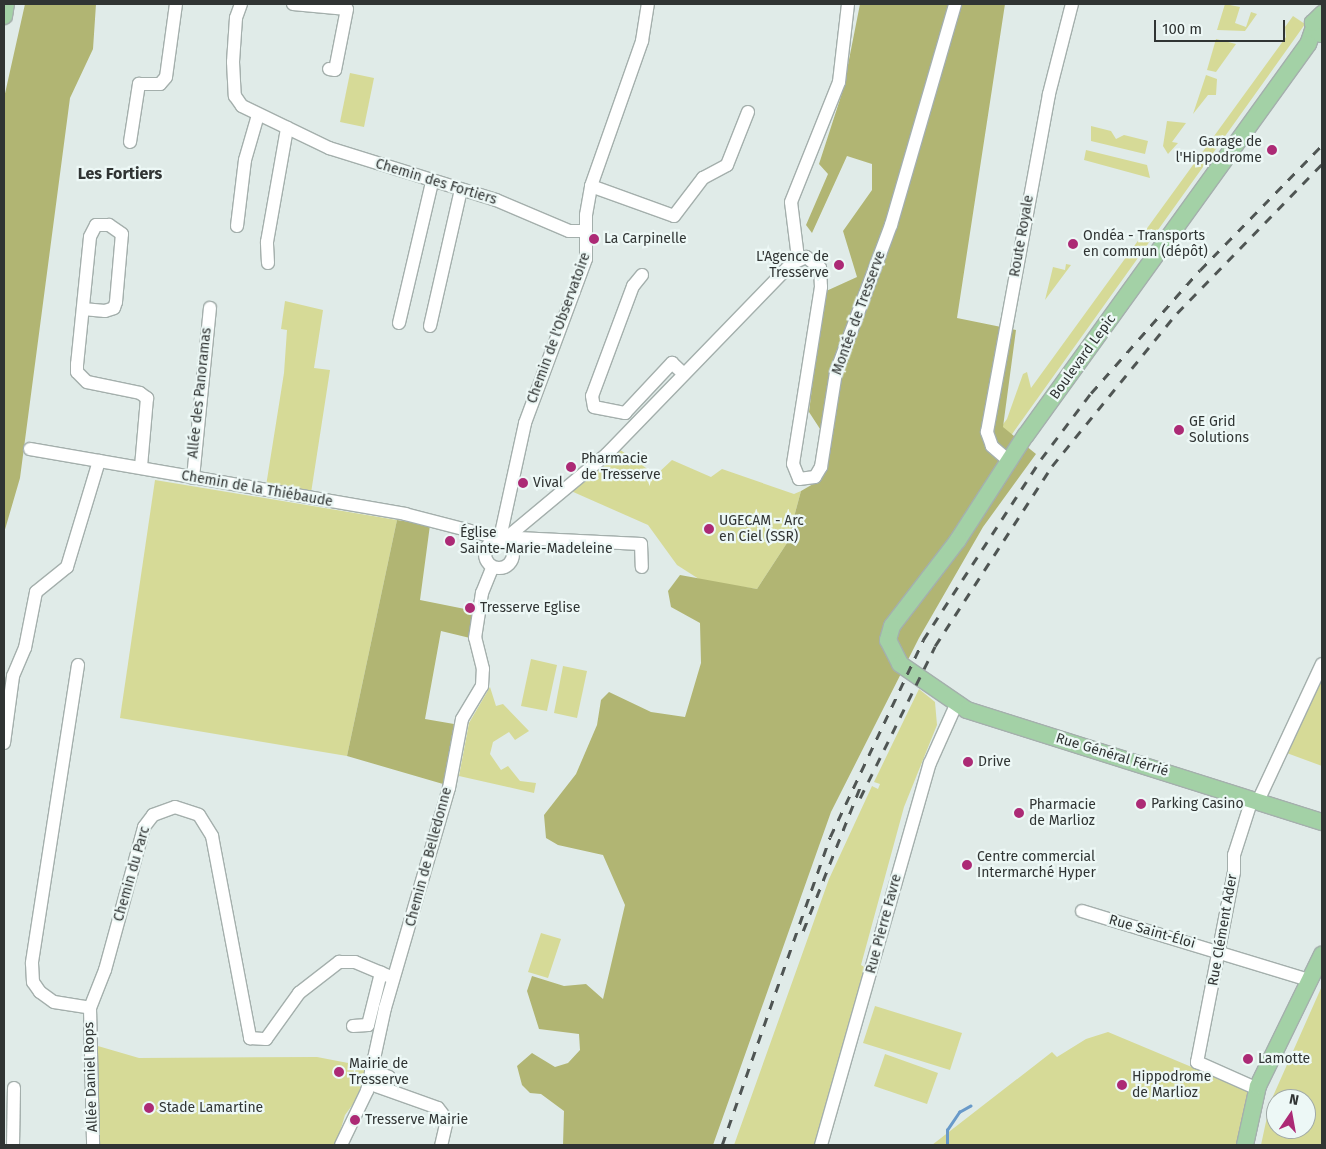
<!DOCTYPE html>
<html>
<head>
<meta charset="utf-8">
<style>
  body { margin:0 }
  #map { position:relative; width:1326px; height:1149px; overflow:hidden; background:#e0ebe8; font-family:"Fira Sans",sans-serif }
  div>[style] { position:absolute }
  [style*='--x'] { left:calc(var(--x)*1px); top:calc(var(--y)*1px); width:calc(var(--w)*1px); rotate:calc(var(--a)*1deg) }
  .green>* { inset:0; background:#d6da97 }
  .forest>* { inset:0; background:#b1b573 }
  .stream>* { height:2.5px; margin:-1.25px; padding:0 1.25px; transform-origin:1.25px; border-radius:1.25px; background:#699ac9 }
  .roads { filter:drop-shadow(1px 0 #a4afac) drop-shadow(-1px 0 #a4afac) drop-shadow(0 1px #a4afac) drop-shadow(0 -1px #a4afac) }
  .minor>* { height:12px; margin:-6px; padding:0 6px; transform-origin:6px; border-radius:6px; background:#fff }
  .minor>.ring { margin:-6px; padding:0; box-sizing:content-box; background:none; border:12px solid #fff; border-radius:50% }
  .major>* { height:16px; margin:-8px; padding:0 8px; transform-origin:8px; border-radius:8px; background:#a3d1a6 }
  .rail>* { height:2.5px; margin-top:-1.25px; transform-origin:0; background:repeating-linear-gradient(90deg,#4f5553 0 9px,transparent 0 18px) }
  .dots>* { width:14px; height:14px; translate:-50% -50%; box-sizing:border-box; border:2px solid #edf8f6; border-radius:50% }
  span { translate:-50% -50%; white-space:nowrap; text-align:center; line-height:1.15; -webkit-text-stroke:4.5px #edf8f6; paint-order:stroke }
  .poi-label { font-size:14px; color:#303433 }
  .right { translate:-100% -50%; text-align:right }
  .left { translate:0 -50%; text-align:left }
  .street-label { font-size:14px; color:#303433 }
  .quarter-label { font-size:16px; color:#303433; font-weight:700 }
  .frame { position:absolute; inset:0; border:5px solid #303433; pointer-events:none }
  .north { position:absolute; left:1266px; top:1089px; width:50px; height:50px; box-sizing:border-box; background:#edf8f6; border:1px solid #a1aaa8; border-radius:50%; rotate:12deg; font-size:14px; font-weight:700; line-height:20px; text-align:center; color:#303433 }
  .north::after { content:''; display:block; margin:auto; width:18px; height:22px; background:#ac2a75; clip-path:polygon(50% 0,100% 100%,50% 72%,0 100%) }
  .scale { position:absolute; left:1154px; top:20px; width:131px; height:22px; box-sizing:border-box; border:2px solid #303433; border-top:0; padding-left:6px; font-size:15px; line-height:18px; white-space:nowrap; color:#303433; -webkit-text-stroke:4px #edf8f6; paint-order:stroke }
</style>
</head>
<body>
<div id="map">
  <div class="green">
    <i style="clip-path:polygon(1225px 4px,1240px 7px,1235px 23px,1246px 27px,1251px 12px,1257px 14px,1245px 31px,1217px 30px)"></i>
    <i style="clip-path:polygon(1293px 16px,1305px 24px,1298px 34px,1005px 444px,998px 431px,1007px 419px,1023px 374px,1027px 372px,1031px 388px,1286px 37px,1285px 27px)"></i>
    <i style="clip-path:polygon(1216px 39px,1236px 44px,1216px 72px,1207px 70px)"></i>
    <i style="clip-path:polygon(350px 73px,374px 78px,364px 127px,340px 122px)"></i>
    <i style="clip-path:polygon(1206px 75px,1217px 79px,1216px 95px,1208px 95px,1193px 114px)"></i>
    <i style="clip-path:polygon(1167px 121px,1186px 123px,1172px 142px,1178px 143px,1168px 154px,1163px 146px)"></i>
    <i style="clip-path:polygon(1091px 126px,1111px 131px,1116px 139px,1124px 135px,1148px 141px,1145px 154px,1091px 141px)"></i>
    <i style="clip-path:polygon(1086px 150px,1147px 165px,1150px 178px,1084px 160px)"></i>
    <i style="clip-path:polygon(1066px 264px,1071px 265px,1045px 300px,1053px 267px,1065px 270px)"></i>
    <i style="clip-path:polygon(285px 301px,323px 310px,314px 368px,330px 370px,311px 493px,266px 486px,284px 373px,287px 330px,281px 329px)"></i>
    <i style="clip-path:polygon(619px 449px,656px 475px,672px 460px,711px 477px,722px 469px,794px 494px,801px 491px,787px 543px,757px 589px,702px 581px,677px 565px,648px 525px,571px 491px)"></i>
    <i style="clip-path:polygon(155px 480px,397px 520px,347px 756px,120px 718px)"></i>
    <i style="clip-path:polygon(531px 659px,557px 665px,547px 711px,521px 706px)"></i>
    <i style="clip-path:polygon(563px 666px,587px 671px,577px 718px,554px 713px)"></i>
    <i style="clip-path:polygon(1322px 672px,1322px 766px,1284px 752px)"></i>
    <i style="clip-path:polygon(490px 687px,496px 706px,503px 704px,529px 731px,515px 740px,509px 732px,493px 742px,490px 754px,501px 770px,508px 766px,520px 781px,536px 783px,534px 793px,459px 776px,469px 723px)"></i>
    <i style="clip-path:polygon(919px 689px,935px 702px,937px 725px,904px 807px,861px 965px,866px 968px,816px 1145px,734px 1145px,829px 879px,872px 786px,878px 789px,880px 784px,874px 782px)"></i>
    <i style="clip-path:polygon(541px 933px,561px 939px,548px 978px,528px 972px)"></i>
    <i style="clip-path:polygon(evenodd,1322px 986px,1322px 1145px,1261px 1145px,1270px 1103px,1322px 986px,1276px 1099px,1306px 1099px,1306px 1129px,1276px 1129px,1276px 1099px)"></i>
    <i style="clip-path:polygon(875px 1006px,962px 1033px,950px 1070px,863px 1043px)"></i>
    <i style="clip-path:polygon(1108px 1032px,1249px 1091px,1236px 1145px,932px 1145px,1052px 1052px,1057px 1057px,1086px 1039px)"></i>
    <i style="clip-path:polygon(91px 1044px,139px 1058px,317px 1057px,369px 1067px,361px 1093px,345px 1115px,336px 1145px,96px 1145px)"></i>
    <i style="clip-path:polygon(885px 1054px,938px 1073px,927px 1104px,874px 1086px)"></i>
  </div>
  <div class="forest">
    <i style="clip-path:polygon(25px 4px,96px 4px,93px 49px,70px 98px,20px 478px,4px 533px,4px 98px)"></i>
    <i style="clip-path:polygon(860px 4px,1005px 4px,957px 318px,1016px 330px,1003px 427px,1036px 454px,983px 527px,919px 638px,831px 812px,713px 1145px,563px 1145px,564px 1111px,541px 1094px,530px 1093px,522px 1085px,517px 1066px,532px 1053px,555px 1067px,568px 1063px,580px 1050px,579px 1034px,539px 1029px,527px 991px,532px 976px,564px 986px,586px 984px,603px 999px,625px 905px,603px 855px,558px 845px,546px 838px,544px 815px,576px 774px,597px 725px,601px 700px,609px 692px,651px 712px,685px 717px,701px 663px,700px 623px,671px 607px,668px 591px,680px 575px,757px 589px,787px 543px,801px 491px,820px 480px,822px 432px,809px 412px,824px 292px,857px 277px,843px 231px,872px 190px,872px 164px,847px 156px,812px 233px,806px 225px,828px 174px,819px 164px,843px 90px)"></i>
    <i style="clip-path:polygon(397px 520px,430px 525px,420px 600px,475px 611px,470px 638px,441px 631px,425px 719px,454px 724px,443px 784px,347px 756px)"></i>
  </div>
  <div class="stream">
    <i style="--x:947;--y:1145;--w:15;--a:-90"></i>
    <i style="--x:947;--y:1130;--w:22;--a:-56"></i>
    <i style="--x:959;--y:1112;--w:13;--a:-29"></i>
  </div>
  <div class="roads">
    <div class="minor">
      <i style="--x:241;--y:4;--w:15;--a:110"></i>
      <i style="--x:236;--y:18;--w:44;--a:93.9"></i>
      <i style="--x:233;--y:62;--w:34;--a:87"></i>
      <i style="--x:235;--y:96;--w:12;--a:55"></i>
      <i style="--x:242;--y:106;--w:97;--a:25.8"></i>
      <i style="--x:329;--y:148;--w:175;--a:17.3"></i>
      <i style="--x:496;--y:200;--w:79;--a:23"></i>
      <i style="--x:569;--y:231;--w:17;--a:0"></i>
      <i style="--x:293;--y:4;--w:54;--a:5.3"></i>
      <i style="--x:347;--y:9;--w:62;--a:101.1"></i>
      <i style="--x:335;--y:70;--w:6;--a:-171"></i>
      <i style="--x:130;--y:142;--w:59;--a:-81.2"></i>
      <i style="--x:139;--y:84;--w:21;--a:0"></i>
      <i style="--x:160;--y:84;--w:9;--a:-49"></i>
      <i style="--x:166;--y:77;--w:74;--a:-82.2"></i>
      <i style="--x:591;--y:186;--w:88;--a:19.9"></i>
      <i style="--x:674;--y:216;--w:48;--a:-52.7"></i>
      <i style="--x:703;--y:178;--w:27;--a:-28"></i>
      <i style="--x:727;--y:165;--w:57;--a:-68.4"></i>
      <i style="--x:237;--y:226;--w:66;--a:-83.1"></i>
      <i style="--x:245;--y:160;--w:47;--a:-73.9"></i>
      <i style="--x:798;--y:258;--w:56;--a:-97.1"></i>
      <i style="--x:791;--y:202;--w:129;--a:-68.2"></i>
      <i style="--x:839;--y:82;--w:79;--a:-83.4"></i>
      <i style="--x:268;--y:263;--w:21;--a:-93"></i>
      <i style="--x:267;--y:242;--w:116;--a:-80"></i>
      <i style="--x:642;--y:275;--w:14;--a:129"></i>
      <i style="--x:633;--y:286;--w:117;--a:110.4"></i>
      <i style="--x:592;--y:396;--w:11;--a:80"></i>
      <i style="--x:594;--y:407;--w:32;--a:11"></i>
      <i style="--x:625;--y:413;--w:69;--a:-46.8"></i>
      <i style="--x:672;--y:363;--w:16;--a:43"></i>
      <i style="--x:83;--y:309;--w:22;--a:5"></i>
      <i style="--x:105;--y:311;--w:9;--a:-18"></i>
      <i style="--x:114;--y:308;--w:6;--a:-72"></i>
      <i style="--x:116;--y:302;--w:68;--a:-85"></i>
      <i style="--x:122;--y:234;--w:16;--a:-145"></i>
      <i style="--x:109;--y:225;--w:13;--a:180"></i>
      <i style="--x:96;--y:225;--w:13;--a:117"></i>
      <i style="--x:90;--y:237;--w:128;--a:95.8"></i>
      <i style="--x:77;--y:364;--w:8;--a:90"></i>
      <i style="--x:77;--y:372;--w:14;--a:45"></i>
      <i style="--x:87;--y:382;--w:54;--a:11.7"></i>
      <i style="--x:140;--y:393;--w:9;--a:36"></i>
      <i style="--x:147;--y:398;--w:69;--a:95"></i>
      <i style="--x:399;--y:323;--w:145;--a:-76.8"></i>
      <i style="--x:430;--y:326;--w:139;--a:-77.2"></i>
      <i style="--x:30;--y:449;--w:381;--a:9.8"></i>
      <i style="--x:405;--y:514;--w:96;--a:14.5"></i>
      <i style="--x:1009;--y:461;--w:23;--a:-139"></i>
      <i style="--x:992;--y:446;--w:15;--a:-110"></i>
      <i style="--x:987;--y:432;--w:344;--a:-79.6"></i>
      <i style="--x:1049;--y:94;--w:93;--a:-75.7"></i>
      <i style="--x:193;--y:478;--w:171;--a:-84.3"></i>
      <i style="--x:500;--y:538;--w:118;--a:-77.7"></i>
      <i style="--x:525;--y:423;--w:175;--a:-69.6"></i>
      <i style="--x:586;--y:259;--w:44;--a:-90"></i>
      <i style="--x:586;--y:215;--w:29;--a:-80"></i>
      <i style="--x:591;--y:186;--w:154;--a:-70.6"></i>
      <i style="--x:642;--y:41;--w:37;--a:-81"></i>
      <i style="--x:505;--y:539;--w:133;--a:-39.8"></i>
      <i style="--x:607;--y:454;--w:264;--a:-45.9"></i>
      <i style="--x:791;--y:264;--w:17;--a:-25"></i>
      <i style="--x:806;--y:257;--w:18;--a:38"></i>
      <i style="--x:820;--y:268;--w:19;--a:87"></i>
      <i style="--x:821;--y:287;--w:179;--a:99"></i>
      <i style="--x:793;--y:464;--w:16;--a:68"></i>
      <i style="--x:799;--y:479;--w:16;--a:-7"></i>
      <i style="--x:815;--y:477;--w:12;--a:-59"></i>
      <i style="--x:821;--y:467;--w:96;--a:-81"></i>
      <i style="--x:836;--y:372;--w:157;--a:-69.5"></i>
      <i style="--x:891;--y:225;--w:230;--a:-73.8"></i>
      <i class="ring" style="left:485px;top:540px;width:16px;height:16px"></i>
      <i style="--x:510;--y:542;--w:9;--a:-27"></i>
      <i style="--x:518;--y:538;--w:123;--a:2.8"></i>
      <i style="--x:641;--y:544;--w:23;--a:88"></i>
      <i style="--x:78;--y:665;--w:302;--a:98.8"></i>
      <i style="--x:32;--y:963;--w:19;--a:87"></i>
      <i style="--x:33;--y:982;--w:12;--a:55"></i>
      <i style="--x:40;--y:992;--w:17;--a:36"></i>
      <i style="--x:54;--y:1002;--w:36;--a:9"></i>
      <i style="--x:90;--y:1008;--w:41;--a:-68.5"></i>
      <i style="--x:105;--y:970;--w:148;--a:-74.7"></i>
      <i style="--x:144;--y:827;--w:15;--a:-53"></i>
      <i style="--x:153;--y:815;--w:23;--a:-20"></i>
      <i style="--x:175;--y:807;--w:25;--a:18"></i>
      <i style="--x:199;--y:815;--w:25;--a:58"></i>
      <i style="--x:212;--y:836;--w:206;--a:79.3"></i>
      <i style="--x:250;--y:1038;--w:16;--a:4"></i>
      <i style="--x:266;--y:1039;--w:57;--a:-54.3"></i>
      <i style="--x:299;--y:993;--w:51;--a:-37.8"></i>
      <i style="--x:339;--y:962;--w:16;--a:0"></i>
      <i style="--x:355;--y:962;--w:41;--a:22.8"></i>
      <i style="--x:4;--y:743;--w:68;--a:-82.3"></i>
      <i style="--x:13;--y:676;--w:30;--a:-67"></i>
      <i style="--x:25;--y:648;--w:57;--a:-78.9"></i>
      <i style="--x:36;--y:592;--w:40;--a:-39"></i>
      <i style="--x:67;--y:567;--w:111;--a:-73.2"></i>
      <i style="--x:1252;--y:799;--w:59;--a:107.8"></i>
      <i style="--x:1234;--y:855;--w:17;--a:90"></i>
      <i style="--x:1234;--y:872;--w:194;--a:101"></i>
      <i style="--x:1197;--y:1062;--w:67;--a:23.9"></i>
      <i style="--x:1258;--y:801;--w:151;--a:-65"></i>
      <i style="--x:1082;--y:911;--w:237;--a:16.9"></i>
      <i style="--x:90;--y:1008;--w:137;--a:88.7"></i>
      <i style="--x:353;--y:1026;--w:15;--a:-4"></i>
      <i style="--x:368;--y:1025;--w:54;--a:-76"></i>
      <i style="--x:371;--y:1070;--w:19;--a:21"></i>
      <i style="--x:389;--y:1077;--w:11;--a:117"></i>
      <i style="--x:368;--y:1083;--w:74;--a:19.7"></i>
      <i style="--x:438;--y:1108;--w:15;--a:53"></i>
      <i style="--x:447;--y:1120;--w:26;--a:103"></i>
      <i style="--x:13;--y:1145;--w:57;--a:-89"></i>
      <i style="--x:341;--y:1145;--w:60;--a:-64.3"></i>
      <i style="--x:367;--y:1091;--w:85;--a:-77.8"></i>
      <i style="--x:385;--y:1008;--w:229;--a:-73.8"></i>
      <i style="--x:449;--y:788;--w:70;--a:-79.3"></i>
      <i style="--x:462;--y:719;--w:39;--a:-59"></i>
      <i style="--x:482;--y:686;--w:17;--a:-87"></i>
      <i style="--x:483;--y:669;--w:32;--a:-104"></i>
      <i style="--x:475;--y:638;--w:46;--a:-81.2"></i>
      <i style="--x:482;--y:593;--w:27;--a:-68"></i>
      <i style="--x:821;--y:1145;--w:397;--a:-74.1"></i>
      <i style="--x:930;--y:763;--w:64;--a:-65.9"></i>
    </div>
    <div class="major">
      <i style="--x:4;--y:16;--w:12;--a:-81"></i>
      <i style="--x:1314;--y:27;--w:18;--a:109"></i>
      <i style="--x:1308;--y:44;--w:483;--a:125.8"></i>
      <i style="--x:1025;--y:436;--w:124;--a:122.8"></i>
      <i style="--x:958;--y:540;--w:108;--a:127.5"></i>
      <i style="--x:892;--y:626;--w:15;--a:106"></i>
      <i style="--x:888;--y:640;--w:27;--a:63"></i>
      <i style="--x:900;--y:664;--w:81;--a:34.5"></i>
      <i style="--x:967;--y:710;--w:372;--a:17.5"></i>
      <i style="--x:1321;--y:34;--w:14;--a:-126"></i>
      <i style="--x:1313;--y:23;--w:13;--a:-45"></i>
      <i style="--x:1245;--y:1145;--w:60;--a:-77.6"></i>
      <i style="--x:1258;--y:1086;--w:146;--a:-64"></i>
    </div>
  </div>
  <div class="rail">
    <i style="--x:860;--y:798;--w:169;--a:-63.7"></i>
    <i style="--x:935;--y:646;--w:215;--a:-57"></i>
    <i style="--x:1052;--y:466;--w:198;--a:-50.8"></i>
    <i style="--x:1177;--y:313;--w:208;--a:-45.8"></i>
    <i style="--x:803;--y:931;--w:155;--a:-68.4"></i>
    <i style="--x:722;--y:1145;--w:326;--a:-70.7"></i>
    <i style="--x:830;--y:837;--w:218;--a:-64.7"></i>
    <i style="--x:923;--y:640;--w:216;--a:-56.9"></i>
    <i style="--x:1041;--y:459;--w:83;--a:-52.9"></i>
    <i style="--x:1091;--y:393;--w:164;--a:-48.5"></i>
    <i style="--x:1200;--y:270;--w:175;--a:-45.7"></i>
  </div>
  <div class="dots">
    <i style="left:1272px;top:150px;background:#ac2a75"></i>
    <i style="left:594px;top:239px;background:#ac2a75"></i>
    <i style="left:1073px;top:244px;background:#ac2a75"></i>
    <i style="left:839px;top:265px;background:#ac2a75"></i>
    <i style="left:1179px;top:430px;background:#ac2a75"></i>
    <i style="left:571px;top:467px;background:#ac2a75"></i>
    <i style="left:523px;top:483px;background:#ac2a75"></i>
    <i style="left:709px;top:529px;background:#ac2a75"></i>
    <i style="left:450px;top:541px;background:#ac2a75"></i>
    <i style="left:470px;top:608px;background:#ac2a75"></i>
    <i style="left:968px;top:762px;background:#ac2a75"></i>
    <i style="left:1141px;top:804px;background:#ac2a75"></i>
    <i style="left:1019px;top:813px;background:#ac2a75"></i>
    <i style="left:967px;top:865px;background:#ac2a75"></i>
    <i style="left:1248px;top:1059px;background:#ac2a75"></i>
    <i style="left:339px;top:1072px;background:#ac2a75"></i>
    <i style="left:1122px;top:1085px;background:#ac2a75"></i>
    <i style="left:149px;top:1108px;background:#ac2a75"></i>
    <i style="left:355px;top:1120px;background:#ac2a75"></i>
  </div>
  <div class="poi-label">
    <span class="right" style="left:1262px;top:150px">Garage de<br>l'Hippodrome</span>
    <span class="left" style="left:1083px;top:244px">Ondéa - Transports<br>en commun (dépôt)</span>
    <span class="left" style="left:604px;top:239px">La Carpinelle</span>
    <span class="right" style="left:829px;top:265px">L'Agence de<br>Tresserve</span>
    <span class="left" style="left:1189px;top:430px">GE Grid<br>Solutions</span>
    <span class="left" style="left:581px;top:467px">Pharmacie<br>de Tresserve</span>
    <span class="left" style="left:533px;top:483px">Vival</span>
    <span class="left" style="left:719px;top:529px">UGECAM - Arc<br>en Ciel (SSR)</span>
    <span class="left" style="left:460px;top:541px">Église<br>Sainte-Marie-Madeleine</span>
    <span class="left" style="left:480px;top:608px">Tresserve Eglise</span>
    <span class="left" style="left:978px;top:762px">Drive</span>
    <span class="left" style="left:1151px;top:804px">Parking Casino</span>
    <span class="left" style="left:1029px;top:813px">Pharmacie<br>de Marlioz</span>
    <span class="left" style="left:977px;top:865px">Centre commercial<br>Intermarché Hyper</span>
    <span class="left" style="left:1258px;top:1059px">Lamotte</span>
    <span class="left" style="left:349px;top:1072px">Mairie de<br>Tresserve</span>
    <span class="left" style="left:1132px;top:1085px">Hippodrome<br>de Marlioz</span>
    <span class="left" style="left:159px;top:1108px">Stade Lamartine</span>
    <span class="left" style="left:365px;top:1120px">Tresserve Mairie</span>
  </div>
  <div class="street-label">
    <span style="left:436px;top:182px;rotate:17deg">Chemin des Fortiers</span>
    <span style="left:1022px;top:236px;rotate:-80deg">Route Royale</span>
    <span style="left:859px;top:313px;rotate:-70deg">Montée de Tresserve</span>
    <span style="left:559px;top:328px;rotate:-70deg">Chemin de l'Observatoire</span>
    <span style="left:1083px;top:357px;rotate:-54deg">Boulevard Lepic</span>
    <span style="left:200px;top:393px;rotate:-84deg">Allée des Panoramas</span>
    <span style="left:257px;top:489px;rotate:10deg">Chemin de la Thiébaude</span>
    <span style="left:1112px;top:755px;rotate:17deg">Rue Général Férrié</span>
    <span style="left:429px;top:857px;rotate:-75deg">Chemin de Belledonne</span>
    <span style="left:132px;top:874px;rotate:-74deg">Chemin du Parc</span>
    <span style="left:884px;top:924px;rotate:-75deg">Rue Pierre Favre</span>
    <span style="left:1223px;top:930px;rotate:-80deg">Rue Clément Ader</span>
    <span style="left:1152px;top:932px;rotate:16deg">Rue Saint-Éloi</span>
    <span style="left:91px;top:1077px;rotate:-92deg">Allée Daniel Rops</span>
  </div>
  <div class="quarter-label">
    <span style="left:120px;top:174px">Les Fortiers</span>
  </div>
  <div class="frame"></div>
  <div class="north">N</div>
  <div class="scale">100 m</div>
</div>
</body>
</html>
